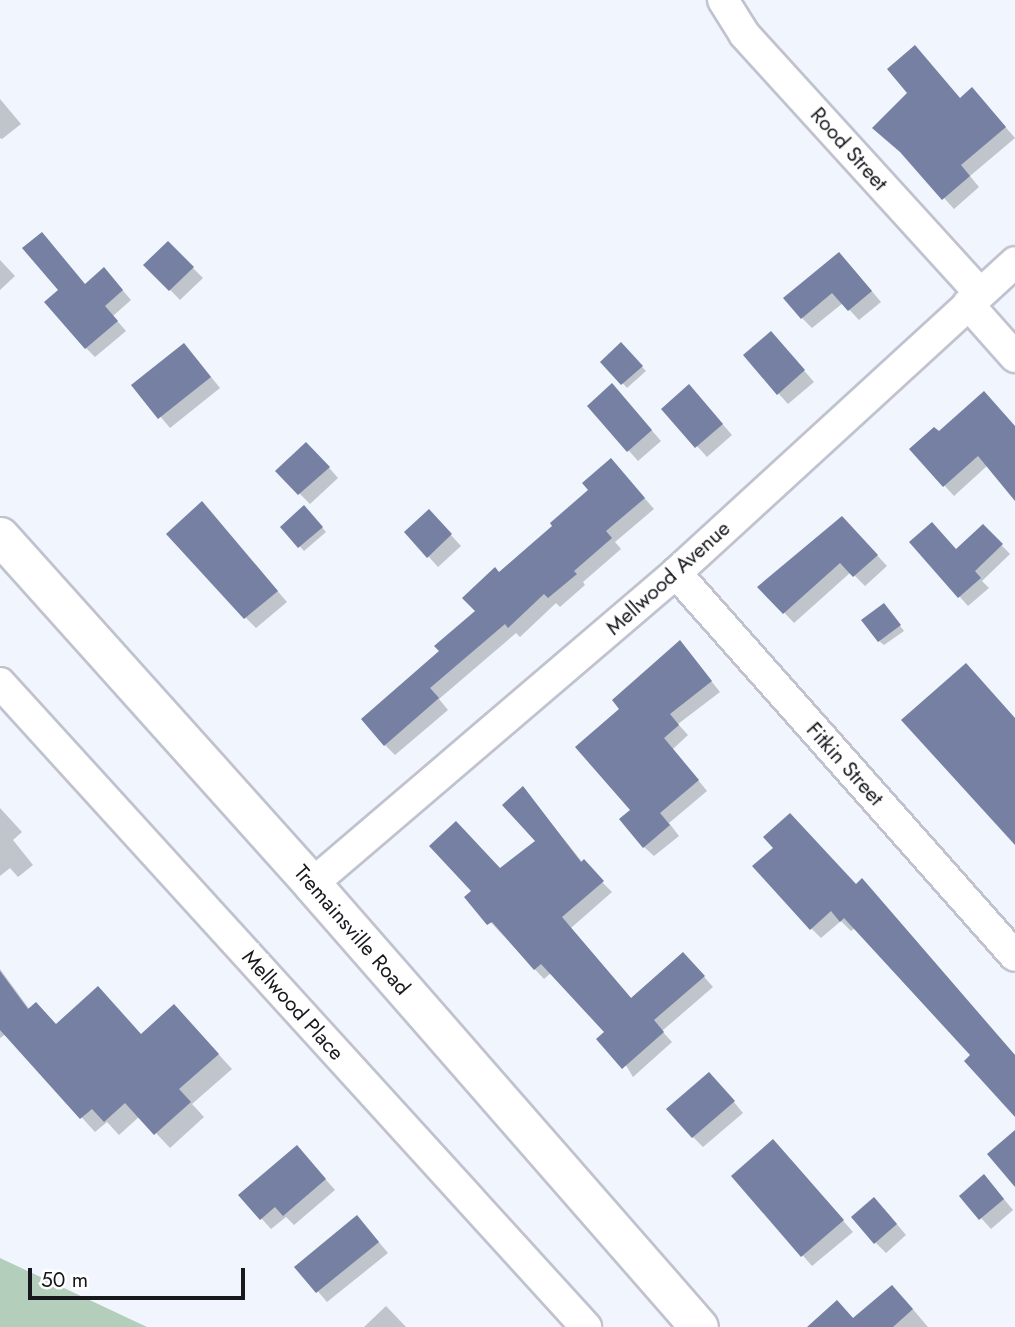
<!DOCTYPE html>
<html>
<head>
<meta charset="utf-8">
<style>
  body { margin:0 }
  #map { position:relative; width:1015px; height:1327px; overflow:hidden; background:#f1f5fe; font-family:Jost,sans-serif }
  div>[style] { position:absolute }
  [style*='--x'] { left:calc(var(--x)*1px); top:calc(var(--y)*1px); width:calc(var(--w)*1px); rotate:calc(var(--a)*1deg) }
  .green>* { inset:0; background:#b3cebb }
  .shadow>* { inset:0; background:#0003 }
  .building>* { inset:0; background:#7580a2 }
  .roads { filter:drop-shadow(2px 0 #c0c3cf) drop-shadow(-2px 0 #c0c3cf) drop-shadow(0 2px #c0c3cf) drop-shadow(0 -2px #c0c3cf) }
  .minor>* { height:30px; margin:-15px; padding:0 15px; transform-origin:15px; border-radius:15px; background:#fff }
  .tertiary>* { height:37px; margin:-18.5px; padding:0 18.5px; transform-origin:18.5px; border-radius:18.5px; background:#fff }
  span { translate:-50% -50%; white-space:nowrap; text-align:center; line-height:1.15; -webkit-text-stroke:5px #fff; paint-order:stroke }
  .street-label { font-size:21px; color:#17181c }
  .scale { position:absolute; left:28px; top:1268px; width:217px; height:32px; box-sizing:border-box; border:4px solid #17181c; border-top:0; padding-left:9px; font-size:21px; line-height:24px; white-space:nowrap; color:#17181c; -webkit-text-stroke:5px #fff; paint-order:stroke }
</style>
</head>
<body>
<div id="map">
  <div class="green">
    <i style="clip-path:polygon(0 1258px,147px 1327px,0 1327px)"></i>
  </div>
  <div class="shadow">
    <i style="clip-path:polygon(0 99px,21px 124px,2px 139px,0 138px)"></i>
    <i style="clip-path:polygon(961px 99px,982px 100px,1015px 138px,970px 176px,979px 187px,954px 209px,907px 157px)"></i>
    <i style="clip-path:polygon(168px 243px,203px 278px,180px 300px,146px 265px)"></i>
    <i style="clip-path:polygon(0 260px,15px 276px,0 290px)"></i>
    <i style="clip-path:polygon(849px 264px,881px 302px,859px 320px,843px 303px,812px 328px,802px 318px)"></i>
    <i style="clip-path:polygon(113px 279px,131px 300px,113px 316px,126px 331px,95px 357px,86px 348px,60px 291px)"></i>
    <i style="clip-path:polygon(781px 344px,814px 382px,788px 404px,778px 393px)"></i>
    <i style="clip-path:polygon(621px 345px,646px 371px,627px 388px,603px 362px)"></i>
    <i style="clip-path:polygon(194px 356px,220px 388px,170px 428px,134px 385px)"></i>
    <i style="clip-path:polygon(622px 396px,661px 441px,638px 461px,589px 406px)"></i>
    <i style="clip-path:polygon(699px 397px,732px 435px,707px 457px,663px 409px)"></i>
    <i style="clip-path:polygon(1015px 427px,1015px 496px,988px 465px,954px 496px,911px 449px,939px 433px)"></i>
    <i style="clip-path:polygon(317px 454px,338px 478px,310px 504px,277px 471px)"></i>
    <i style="clip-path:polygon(621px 471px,654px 509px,615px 542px,621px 549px,583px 582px,585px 585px,560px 607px,556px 603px,520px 637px,516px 633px,439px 699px,448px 710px,395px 755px,385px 745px,441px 652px,477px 611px,499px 574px)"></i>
    <i style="clip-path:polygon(202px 503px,287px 602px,256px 628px,245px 617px)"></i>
    <i style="clip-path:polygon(309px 512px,326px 532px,304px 551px,282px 527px)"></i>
    <i style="clip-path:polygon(439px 522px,461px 546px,438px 567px,428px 556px)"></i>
    <i style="clip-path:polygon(983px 526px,1010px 554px,982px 581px,989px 588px,968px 606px,911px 542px,957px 551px)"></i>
    <i style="clip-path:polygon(852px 528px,887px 566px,865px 586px,851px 572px,794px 623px,760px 587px)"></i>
    <i style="clip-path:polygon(888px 610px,904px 631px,884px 645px,879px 641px)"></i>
    <i style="clip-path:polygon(680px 642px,720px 692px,678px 724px,688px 735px,673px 749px,707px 791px,669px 823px,679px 836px,654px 856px,644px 847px,633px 810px,622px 709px)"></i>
    <i style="clip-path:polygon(523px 788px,583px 863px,612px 892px,571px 928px,632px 999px,693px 964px,713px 987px,662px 1031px,672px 1042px,633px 1077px,606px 1032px,552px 972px,544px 979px,467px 897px,537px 841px)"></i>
    <i style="clip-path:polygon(0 808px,22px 832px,13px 840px,33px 865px,18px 877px,10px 868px,0 876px)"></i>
    <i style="clip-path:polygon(856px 886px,872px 890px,1015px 1056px,1015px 1115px,973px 1056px,855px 928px,851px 931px,841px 921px,821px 938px,811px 928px)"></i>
    <i style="clip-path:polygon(0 969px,30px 1010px,56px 1026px,142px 1036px,188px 1021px,232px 1069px,192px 1104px,204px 1117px,170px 1148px,140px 1116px,119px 1135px,107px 1122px,95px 1132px,6px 1034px,0 1038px)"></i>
    <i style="clip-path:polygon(719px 1084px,743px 1113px,703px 1147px,693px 1137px)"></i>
    <i style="clip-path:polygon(783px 1152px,853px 1232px,812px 1266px,733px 1176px)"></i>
    <i style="clip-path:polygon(307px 1158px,335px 1190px,294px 1225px,286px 1217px,271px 1229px,240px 1195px)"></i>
    <i style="clip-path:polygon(994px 1187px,1013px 1210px,991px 1229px,961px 1196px)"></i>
    <i style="clip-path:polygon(884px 1209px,906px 1235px,886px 1253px,875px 1242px)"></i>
    <i style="clip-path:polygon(367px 1228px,388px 1253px,327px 1302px,297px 1267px)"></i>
    <i style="clip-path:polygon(905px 1300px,928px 1327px,809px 1327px,854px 1320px)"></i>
    <i style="clip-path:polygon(386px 1306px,406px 1327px,364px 1327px)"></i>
  </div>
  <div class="building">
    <i style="clip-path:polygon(915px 45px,960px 98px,972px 87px,1006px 127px,961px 165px,970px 176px,942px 200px,900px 152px,872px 128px,907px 93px,887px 69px)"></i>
    <i style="clip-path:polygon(42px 232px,85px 284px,104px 267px,123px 290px,105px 306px,118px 321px,85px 349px,44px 302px,58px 290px,22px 248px)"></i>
    <i style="clip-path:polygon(168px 241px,194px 267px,169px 291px,143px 265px)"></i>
    <i style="clip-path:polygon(839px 252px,872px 291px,848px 311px,832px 293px,801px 319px,783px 298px)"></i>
    <i style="clip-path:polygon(771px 331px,805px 370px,777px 395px,743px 355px)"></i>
    <i style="clip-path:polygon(621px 342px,643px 366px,621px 385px,600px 362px)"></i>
    <i style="clip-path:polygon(184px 343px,211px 377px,158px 419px,131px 385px)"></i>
    <i style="clip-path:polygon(612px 383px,652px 430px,627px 452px,587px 406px)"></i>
    <i style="clip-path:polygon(689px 384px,723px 424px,695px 448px,661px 409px)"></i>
    <i style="clip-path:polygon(984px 391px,1015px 426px,1015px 501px,978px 456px,943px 487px,909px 449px,934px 427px,939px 431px)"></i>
    <i style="clip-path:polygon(306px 442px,330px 467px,298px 495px,275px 471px)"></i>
    <i style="clip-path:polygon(611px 458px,645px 498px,606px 531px,612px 538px,574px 571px,577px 574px,548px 598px,544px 594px,508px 628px,505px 624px,430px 688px,439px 698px,384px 746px,361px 719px,439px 651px,434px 646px,475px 611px,462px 598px,495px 567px,499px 572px,552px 526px,550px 523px,588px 490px,582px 483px)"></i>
    <i style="clip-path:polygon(202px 501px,278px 591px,244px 619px,166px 534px)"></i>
    <i style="clip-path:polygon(304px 505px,323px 527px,298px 548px,280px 527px)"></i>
    <i style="clip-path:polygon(429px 509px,452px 534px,427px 558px,404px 532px)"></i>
    <i style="clip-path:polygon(842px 516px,878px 555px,853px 577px,840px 563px,783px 614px,757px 587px)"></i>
    <i style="clip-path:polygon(932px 522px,956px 549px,983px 524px,1003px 544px,975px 571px,981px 578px,958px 598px,909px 542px)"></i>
    <i style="clip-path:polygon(884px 603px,901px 625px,878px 642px,861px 620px)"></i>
    <i style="clip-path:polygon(680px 640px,712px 681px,670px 714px,679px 725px,664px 738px,699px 780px,660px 813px,670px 825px,643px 848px,619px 819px,630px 810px,575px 747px,619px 709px,612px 700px)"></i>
    <i style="clip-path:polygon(966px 663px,1015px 718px,1015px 845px,901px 720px)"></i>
    <i style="clip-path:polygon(523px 786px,581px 862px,584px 859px,604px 881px,562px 917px,631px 998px,683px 952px,705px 976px,654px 1020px,664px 1032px,622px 1069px,596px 1039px,604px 1032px,541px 964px,534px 970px,492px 922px,487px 925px,464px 897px,471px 891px,429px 846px,456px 821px,500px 868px,535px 841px,502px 805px)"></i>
    <i style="clip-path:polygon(790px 813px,856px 884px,862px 878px,1015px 1055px,1015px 1117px,964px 1061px,970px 1055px,844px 918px,840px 922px,831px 911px,810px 930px,752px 866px,773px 848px,763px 837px)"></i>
    <i style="clip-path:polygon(0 971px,28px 1009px,36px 1002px,56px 1024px,98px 986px,141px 1034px,174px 1004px,219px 1054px,179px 1089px,191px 1102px,154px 1135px,125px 1103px,104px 1122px,92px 1109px,80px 1119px,0 1030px)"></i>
    <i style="clip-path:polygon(709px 1072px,735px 1101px,692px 1138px,666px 1109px)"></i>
    <i style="clip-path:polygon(1015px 1130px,1015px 1187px,987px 1154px)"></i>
    <i style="clip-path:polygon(773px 1139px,844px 1220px,801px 1257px,731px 1176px)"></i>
    <i style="clip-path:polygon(297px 1145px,326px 1179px,283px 1216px,275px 1207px,260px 1220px,238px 1195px)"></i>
    <i style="clip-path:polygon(984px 1174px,1004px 1199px,979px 1220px,959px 1196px)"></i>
    <i style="clip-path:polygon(874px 1197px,897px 1224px,874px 1244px,851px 1217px)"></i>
    <i style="clip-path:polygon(357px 1215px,379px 1242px,316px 1293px,294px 1267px)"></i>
    <i style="clip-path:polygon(892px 1285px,913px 1309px,893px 1327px,807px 1327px,837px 1300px,853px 1318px)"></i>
  </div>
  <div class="roads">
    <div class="minor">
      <i style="--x:723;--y:0;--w:40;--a:58"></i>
      <i style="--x:744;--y:34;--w:350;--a:47.7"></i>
      <i style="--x:968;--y:304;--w:71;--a:48.4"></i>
      <i style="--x:676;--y:573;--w:511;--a:48.49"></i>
      <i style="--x:0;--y:683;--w:871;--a:47.7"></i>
      <i style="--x:312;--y:884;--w:479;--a:-40.5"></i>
      <i style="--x:676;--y:573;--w:460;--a:-42.5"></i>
    </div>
    <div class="tertiary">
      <i style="--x:0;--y:536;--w:467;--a:48.1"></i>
      <i style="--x:312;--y:884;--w:588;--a:48.86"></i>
    </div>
  </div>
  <div class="street-label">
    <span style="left:849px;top:149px;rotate:48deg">Rood Street</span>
    <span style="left:668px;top:578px;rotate:-42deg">Mellwood Avenue</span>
    <span style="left:845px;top:764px;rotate:48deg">Fitkin Street</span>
    <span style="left:352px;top:930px;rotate:49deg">Tremainsville Road</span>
    <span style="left:293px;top:1005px;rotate:48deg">Mellwood Place</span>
  </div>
  <div class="scale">50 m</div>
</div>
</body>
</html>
